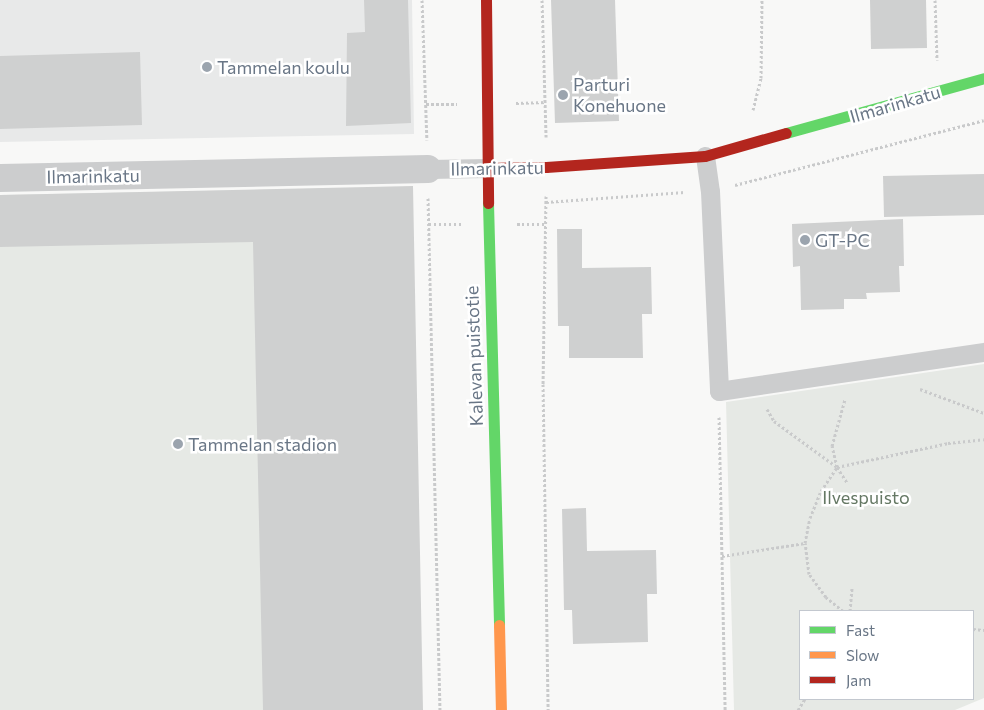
<!DOCTYPE html>
<html>
<head>
<meta charset="utf-8">
<style>
  body { margin:0 }
  #map { position:relative; width:984px; height:710px; overflow:hidden; background:#f8f8f7; font-family:Commissioner,sans-serif }
  div>[style] { position:absolute }
  [style*='--x'] { left:calc(var(--x)*1px); top:calc(var(--y)*1px); width:calc(var(--w)*1px); rotate:calc(var(--a)*1deg) }
  .built>* { inset:0; background:#e8e9e9 }
  .green>* { inset:0; background:#e6e9e5 }
  .building>* { inset:0; background:#cfd0d0 }
  .path>* { height:3px; margin-top:-1.5px; transform-origin:0; background:repeating-linear-gradient(90deg,#c9cacb 0 2.5px,transparent 0 5px) }
  .lane>* { height:19px; margin:-9.5px; padding:0 9.5px; transform-origin:9.5px; border-radius:9.5px; background:#cccdce }
  .street>* { height:28px; margin:-14px; padding:0 14px; transform-origin:14px; border-radius:14px; background:#cccdce }
  .fast>* { height:11px; margin:-5.5px; padding:0 5.5px; transform-origin:5.5px; border-radius:5.5px; background:#63d668 }
  .slow>* { height:11px; margin:-5.5px; padding:0 5.5px; transform-origin:5.5px; border-radius:5.5px; background:#ff974d }
  .jam>* { height:11px; margin:-5.5px; padding:0 5.5px; transform-origin:5.5px; border-radius:5.5px; background:#b3261e }
  .dots>* { width:14px; height:14px; translate:-50% -50%; box-sizing:border-box; border:2px solid #fff; border-radius:50% }
  span { translate:-50% -50%; white-space:nowrap; text-align:center; line-height:1.15; -webkit-text-stroke:5px #fff; paint-order:stroke }
  .poi-label { font-size:18px; color:#697686 }
  .left { translate:0 -50%; text-align:left }
  .street-label { font-size:18px; color:#697686 }
  .park-label { font-size:18px; color:#657864 }
  .legend { position:absolute; left:799px; top:610px; width:175px; height:90px; box-sizing:border-box; background:#fff; border:1px solid #c3c8cf; margin:0; padding:6px 9px; list-style:none; font-size:15px; color:#697686 }
  .legend li { display:flex; align-items:center; gap:10px; height:25px }
  .legend b { width:25px; border:1px solid #c3c8cf }
</style>
</head>
<body>
<div id="map">
  <div class="built">
    <i style="clip-path:polygon(0 0,412px 0,414px 134px,0 142px)"></i>
  </div>
  <div class="green">
    <i style="clip-path:polygon(351px 188px,361px 710px,0 710px,0 195px)"></i>
    <i style="clip-path:polygon(evenodd,984px 364px,984px 698px,955px 710px,734px 710px,726px 402px,984px 364px,800px 611px,973px 611px,973px 699px,800px 699px,800px 611px)"></i>
  </div>
  <div class="building">
    <i style="clip-path:polygon(364px 0,408px 0,411px 123px,346px 126px,347px 33px,365px 32px)"></i>
    <i style="clip-path:polygon(551px 0,615px 0,619px 121px,555px 123px)"></i>
    <i style="clip-path:polygon(870px 0,926px 0,927px 48px,871px 49px)"></i>
    <i style="clip-path:polygon(140px 52px,142px 125px,0 129px,0 56px)"></i>
    <i style="clip-path:polygon(984px 174px,984px 215px,884px 217px,883px 176px)"></i>
    <i style="clip-path:polygon(413px 186px,423px 710px,263px 710px,253px 242px,0 247px,0 195px)"></i>
    <i style="clip-path:polygon(903px 219px,904px 266px,899px 266px,900px 292px,866px 293px,867px 299px,844px 299px,844px 309px,801px 310px,800px 266px,793px 267px,792px 224px)"></i>
    <i style="clip-path:polygon(557px 229px,582px 229px,582px 268px,651px 267px,652px 314px,642px 314px,643px 358px,569px 358px,569px 326px,558px 326px)"></i>
    <i style="clip-path:polygon(586px 508px,587px 551px,656px 550px,657px 594px,647px 594px,648px 642px,573px 644px,572px 610px,564px 610px,562px 509px)"></i>
  </div>
  <div class="path">
    <i style="--x:422;--y:0;--w:140;--a:88"></i>
    <i style="--x:542;--y:0;--w:137;--a:88.3"></i>
    <i style="--x:935;--y:0;--w:60;--a:88.1"></i>
    <i style="--x:516;--y:103;--w:30;--a:-2"></i>
    <i style="--x:426;--y:104;--w:31;--a:0"></i>
    <i style="--x:753;--y:110;--w:33;--a:-76"></i>
    <i style="--x:761;--y:78;--w:78;--a:-89.3"></i>
    <i style="--x:735;--y:185;--w:257;--a:-14.6"></i>
    <i style="--x:546;--y:196;--w:188;--a:90.9"></i>
    <i style="--x:543;--y:384;--w:326;--a:89.1"></i>
    <i style="--x:428;--y:198;--w:512;--a:88.66"></i>
    <i style="--x:546;--y:202;--w:139;--a:-4.1"></i>
    <i style="--x:429;--y:224;--w:32;--a:0"></i>
    <i style="--x:517;--y:224;--w:28;--a:0"></i>
    <i style="--x:920;--y:389;--w:68;--a:20.6"></i>
    <i style="--x:767;--y:409;--w:14;--a:60"></i>
    <i style="--x:774;--y:421;--w:78;--a:36.1"></i>
    <i style="--x:837;--y:467;--w:20;--a:57"></i>
    <i style="--x:719;--y:417;--w:293;--a:88.8"></i>
    <i style="--x:837;--y:467;--w:22;--a:-103"></i>
    <i style="--x:832;--y:446;--w:49;--a:-74.5"></i>
    <i style="--x:722;--y:556;--w:84;--a:-8.9"></i>
    <i style="--x:843;--y:611;--w:22;--a:-141"></i>
    <i style="--x:826;--y:597;--w:29;--a:-126"></i>
    <i style="--x:809;--y:574;--w:31;--a:-97"></i>
    <i style="--x:805;--y:543;--w:25;--a:-79"></i>
    <i style="--x:810;--y:518;--w:29;--a:-68"></i>
    <i style="--x:821;--y:491;--w:29;--a:-56"></i>
    <i style="--x:837;--y:467;--w:114;--a:-12.2"></i>
    <i style="--x:948;--y:443;--w:36;--a:-6"></i>
    <i style="--x:850;--y:611;--w:23;--a:-85"></i>
    <i style="--x:973;--y:629;--w:11;--a:5"></i>
    <i style="--x:798;--y:710;--w:13;--a:-58"></i>
  </div>
  <div class="lane">
    <i style="--x:705;--y:156;--w:35;--a:82"></i>
    <i style="--x:710;--y:191;--w:200;--a:87.4"></i>
    <i style="--x:719;--y:391;--w:268;--a:-8.4"></i>
    <i style="--x:428;--y:169;--w:60;--a:-1"></i>
  </div>
  <div class="street">
    <i style="--x:0;--y:178;--w:428;--a:-1.2"></i>
  </div>
  <div class="fast">
    <i style="--x:786;--y:133;--w:205;--a:-15.5"></i>
    <i style="--x:488;--y:203;--w:422;--a:88.5"></i>
  </div>
  <div class="slow">
    <i style="--x:499;--y:625;--w:85;--a:88.7"></i>
  </div>
  <div class="jam">
    <i style="--x:486;--y:0;--w:203;--a:89.4"></i>
    <i style="--x:488;--y:168;--w:58;--a:-1"></i>
    <i style="--x:546;--y:167;--w:159;--a:-4"></i>
    <i style="--x:705;--y:156;--w:84;--a:-15.9"></i>
  </div>
  <div class="dots">
    <i style="left:207px;top:67px;background:#9ba4ae"></i>
    <i style="left:563px;top:95px;background:#9ba4ae"></i>
    <i style="left:805px;top:240px;background:#9ba4ae"></i>
    <i style="left:178px;top:444px;background:#9ba4ae"></i>
  </div>
  <div class="poi-label">
    <span class="left" style="left:217px;top:67px">Tammelan koulu</span>
    <span class="left" style="left:573px;top:95px">Parturi<br>Konehuone</span>
    <span class="left" style="left:815px;top:240px">GT-PC</span>
    <span class="left" style="left:188px;top:444px">Tammelan stadion</span>
  </div>
  <div class="street-label">
    <span style="left:895px;top:104px;rotate:-16deg">Ilmarinkatu</span>
    <span style="left:497px;top:168px;rotate:-1deg">Ilmarinkatu</span>
    <span style="left:93px;top:176px;rotate:-1deg">Ilmarinkatu</span>
    <span style="left:474px;top:356px;rotate:-92deg">Kalevan puistotie</span>
  </div>
  <div class="park-label">
    <span style="left:866px;top:497px">Ilvespuisto</span>
  </div>
  <ul class="legend">
  <li><b style="height:6px;background:#63d668"></b>Fast</li>
  <li><b style="height:6px;background:#ff974d"></b>Slow</li>
  <li><b style="height:6px;background:#b3261e"></b>Jam</li>
  </ul>
</div>
</body>
</html>
